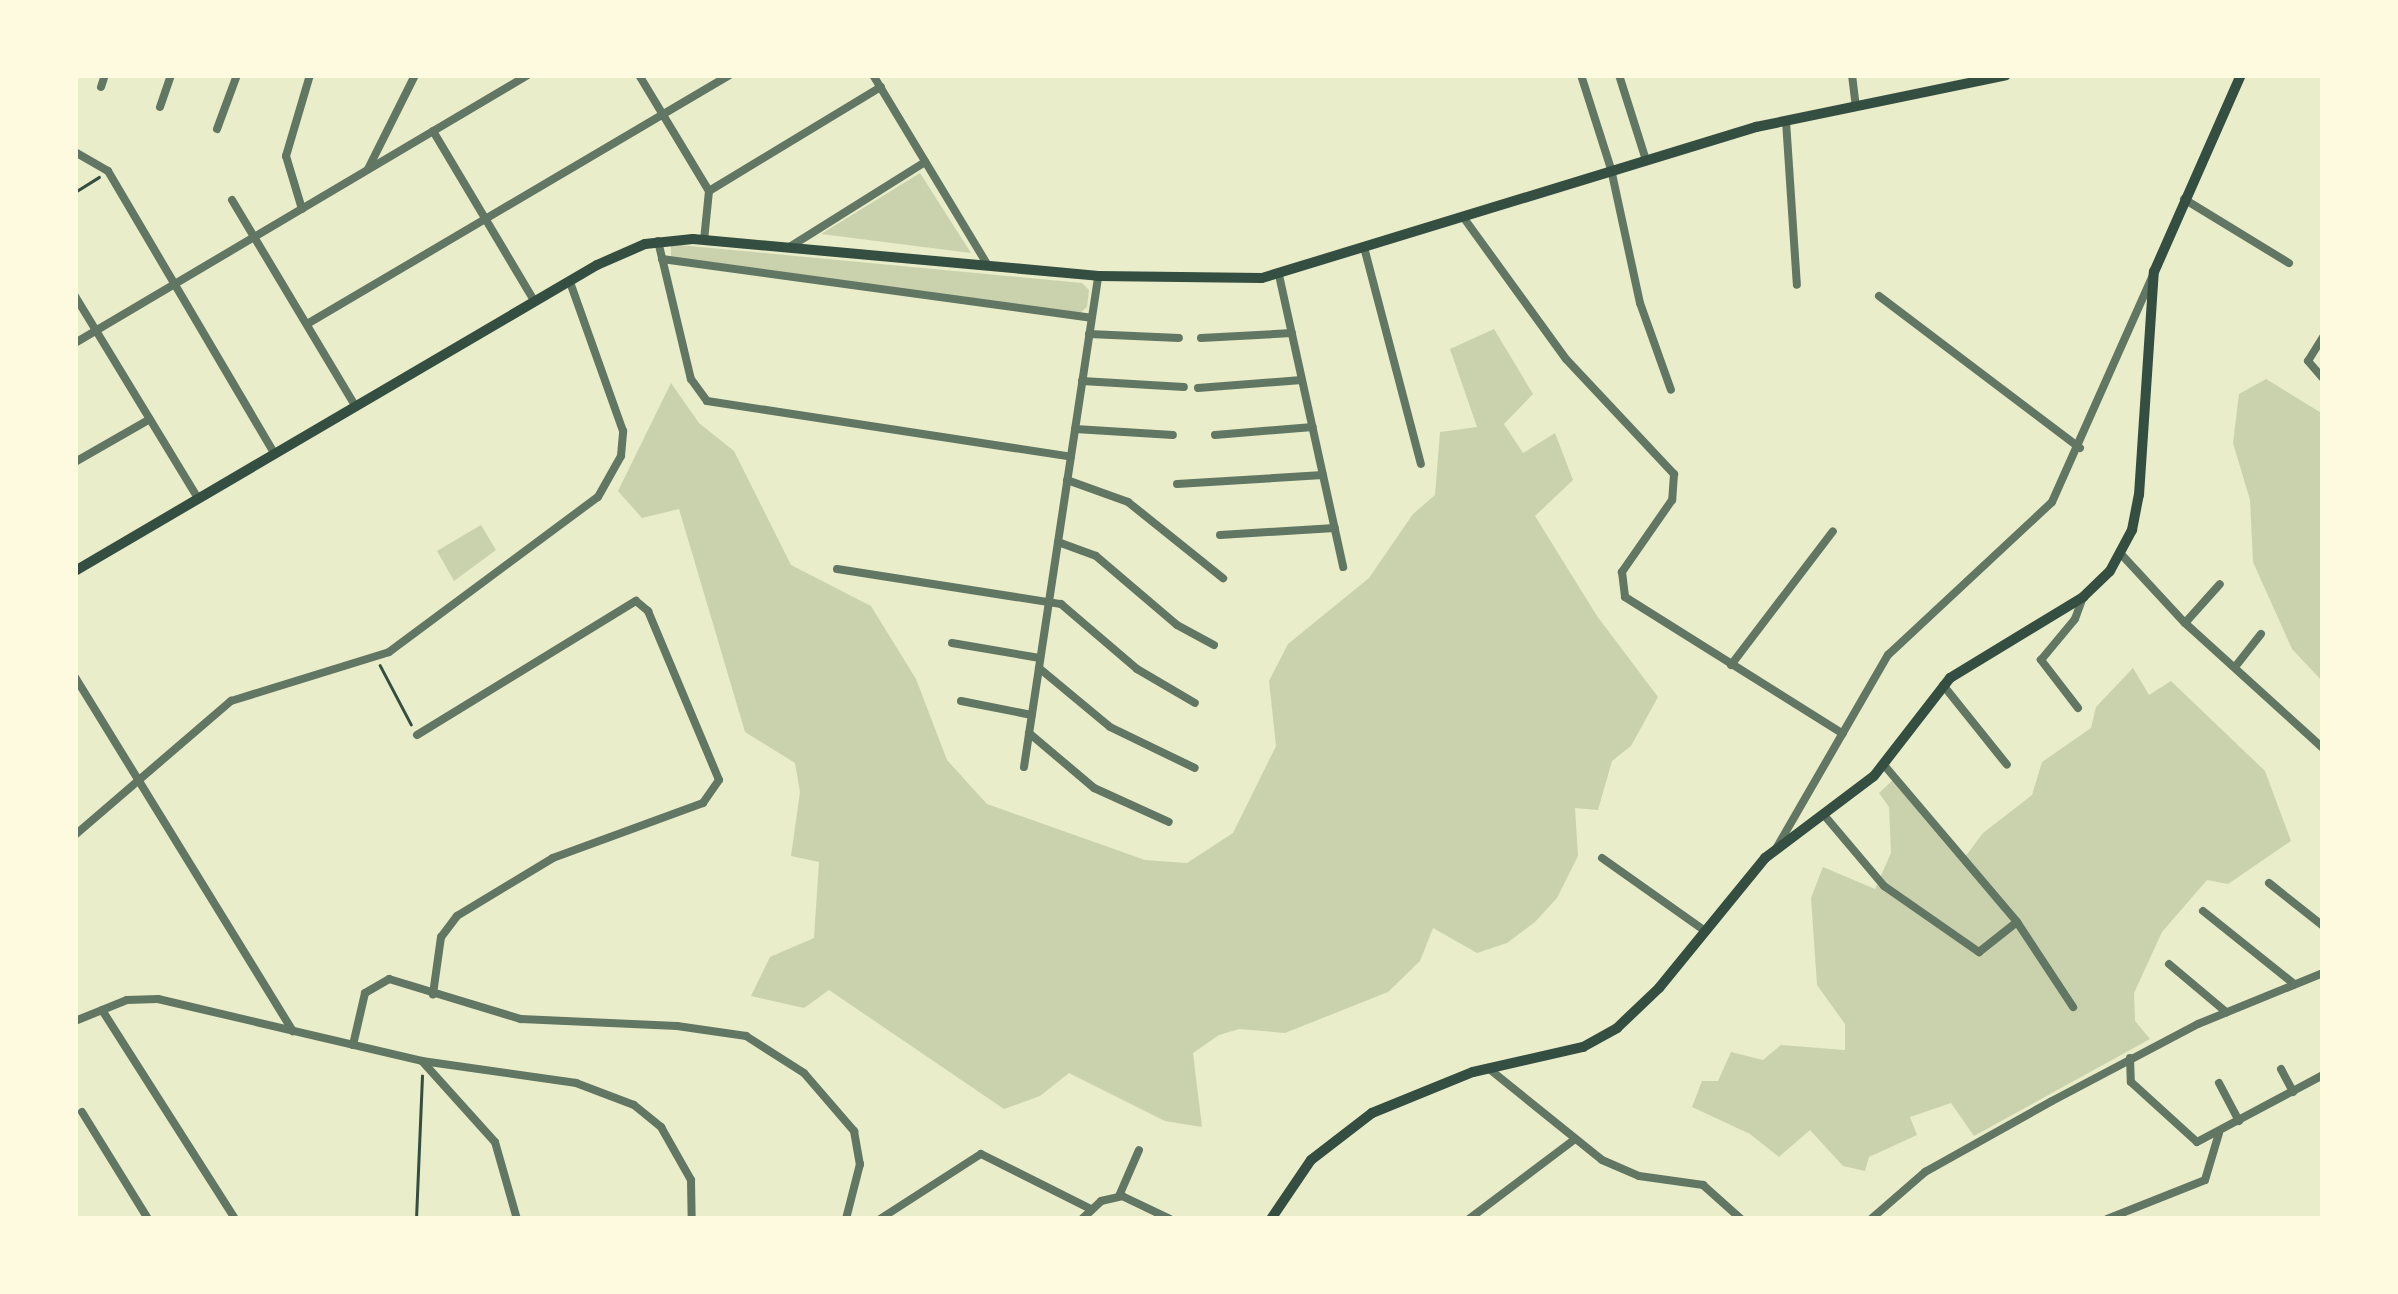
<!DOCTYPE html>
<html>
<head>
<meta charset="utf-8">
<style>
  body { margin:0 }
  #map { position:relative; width:2398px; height:1294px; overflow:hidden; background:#e9edc9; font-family:"Times New Roman",serif }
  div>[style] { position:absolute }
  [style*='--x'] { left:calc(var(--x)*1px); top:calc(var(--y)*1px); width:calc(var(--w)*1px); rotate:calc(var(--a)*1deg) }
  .green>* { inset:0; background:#cad2ad }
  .path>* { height:2.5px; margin:-1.25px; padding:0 1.25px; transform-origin:1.25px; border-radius:1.25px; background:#344e41 }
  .minor>* { height:8px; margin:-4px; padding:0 4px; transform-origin:4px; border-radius:4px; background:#617663 }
  .secondary>* { height:10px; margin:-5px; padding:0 5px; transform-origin:5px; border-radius:5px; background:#344e41 }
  span { translate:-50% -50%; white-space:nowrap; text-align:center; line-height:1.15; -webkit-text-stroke:10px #fefae0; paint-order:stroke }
  .frame { position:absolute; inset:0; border:78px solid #fefae0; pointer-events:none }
</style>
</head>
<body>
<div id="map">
  <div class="green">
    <i style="clip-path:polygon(920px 173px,971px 253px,821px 234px)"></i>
    <i style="clip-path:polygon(679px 245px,1082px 283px,1089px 290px,1087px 307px,1080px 313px,671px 257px,671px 246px)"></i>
    <i style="clip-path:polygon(1494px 329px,1533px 394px,1504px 424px,1523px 453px,1555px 433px,1573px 480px,1535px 516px,1597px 616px,1658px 697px,1631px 746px,1612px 761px,1598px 810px,1575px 808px,1578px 856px,1557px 898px,1535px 922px,1507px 943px,1477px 953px,1433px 928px,1420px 961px,1388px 992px,1285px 1033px,1239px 1029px,1219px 1035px,1193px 1053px,1202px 1127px,1165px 1121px,1069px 1073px,1040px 1096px,1004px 1109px,829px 990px,804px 1008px,751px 996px,770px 957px,814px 938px,819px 862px,791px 856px,800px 792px,795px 763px,745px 732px,679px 509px,642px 518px,618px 491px,671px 383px,699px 423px,734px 451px,791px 565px,871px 606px,916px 679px,947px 760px,987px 804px,1145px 860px,1187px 863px,1233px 833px,1276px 746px,1269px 681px,1288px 644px,1369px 578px,1413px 514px,1435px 495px,1440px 432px,1477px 427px,1450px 349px)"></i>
    <i style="clip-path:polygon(2266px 379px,2323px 414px,2323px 682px,2292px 649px,2253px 562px,2250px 500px,2233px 443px,2239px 394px)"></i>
    <i style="clip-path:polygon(481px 525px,496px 550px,454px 581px,437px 551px)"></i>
    <i style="clip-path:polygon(2133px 668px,2149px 695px,2171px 681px,2265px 771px,2291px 841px,2228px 884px,2207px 880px,2162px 932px,2134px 993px,2135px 1021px,2150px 1039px,1974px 1136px,1951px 1103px,1910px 1117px,1917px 1135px,1869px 1157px,1865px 1171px,1843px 1166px,1810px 1130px,1779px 1157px,1750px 1134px,1692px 1107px,1702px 1081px,1718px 1081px,1731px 1052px,1763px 1060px,1781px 1045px,1845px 1050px,1845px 1024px,1817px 985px,1811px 898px,1823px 867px,1875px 889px,1891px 853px,1889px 807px,1879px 793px,1894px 779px,1965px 857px,1983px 833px,2032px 795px,2042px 762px,2091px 728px,2096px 707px)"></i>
  </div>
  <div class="path">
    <i style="--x:75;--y:192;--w:28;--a:-32"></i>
    <i style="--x:380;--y:665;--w:67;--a:62.3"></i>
    <i style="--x:416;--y:1219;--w:143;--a:-87.6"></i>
  </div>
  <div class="minor">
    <i style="--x:639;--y:75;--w:135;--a:58.9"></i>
    <i style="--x:709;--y:191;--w:49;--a:95.8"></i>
    <i style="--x:873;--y:75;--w:221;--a:58.9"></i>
    <i style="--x:1581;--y:75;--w:99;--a:72.3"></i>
    <i style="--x:1611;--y:169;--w:137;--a:77.8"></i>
    <i style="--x:1640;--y:303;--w:92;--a:70.4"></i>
    <i style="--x:1619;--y:75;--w:86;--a:72.4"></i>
    <i style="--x:1852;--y:75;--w:31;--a:83"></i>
    <i style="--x:101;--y:87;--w:13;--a:-72"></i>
    <i style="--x:160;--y:107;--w:34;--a:-71"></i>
    <i style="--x:1786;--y:121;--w:164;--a:86.2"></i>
    <i style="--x:217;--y:129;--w:58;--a:-69.7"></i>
    <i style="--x:433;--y:131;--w:199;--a:59.2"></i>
    <i style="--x:75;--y:152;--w:38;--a:30"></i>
    <i style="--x:108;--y:171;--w:329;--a:59.5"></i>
    <i style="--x:368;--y:169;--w:105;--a:-63.4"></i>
    <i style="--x:709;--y:191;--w:201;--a:-31.2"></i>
    <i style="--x:2184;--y:199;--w:123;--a:31.4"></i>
    <i style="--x:232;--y:200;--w:241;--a:59.1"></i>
    <i style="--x:302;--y:209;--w:55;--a:-106.8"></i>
    <i style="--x:286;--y:156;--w:84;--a:-73.5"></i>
    <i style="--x:1466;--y:221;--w:170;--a:54.1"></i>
    <i style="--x:1566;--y:359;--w:158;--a:46.8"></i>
    <i style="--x:1674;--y:474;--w:26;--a:94"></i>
    <i style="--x:1672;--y:500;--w:88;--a:124.8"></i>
    <i style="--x:1622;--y:572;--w:25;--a:83"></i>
    <i style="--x:1625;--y:597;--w:257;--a:32.1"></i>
    <i style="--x:658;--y:241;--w:142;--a:76.6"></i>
    <i style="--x:691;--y:379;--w:27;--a:54"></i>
    <i style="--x:707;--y:401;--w:368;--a:8.7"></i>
    <i style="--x:788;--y:248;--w:162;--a:-32.1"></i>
    <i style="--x:1365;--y:251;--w:220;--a:75.3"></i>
    <i style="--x:662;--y:259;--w:433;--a:7.8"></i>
    <i style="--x:1279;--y:275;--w:299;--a:77.6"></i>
    <i style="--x:75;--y:296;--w:237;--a:58.7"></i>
    <i style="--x:1879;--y:296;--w:252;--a:37.1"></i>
    <i style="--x:307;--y:324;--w:490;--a:-30.5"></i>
    <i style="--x:1089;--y:334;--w:90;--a:2.5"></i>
    <i style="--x:2323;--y:337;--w:28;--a:122"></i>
    <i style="--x:2308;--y:361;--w:23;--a:49"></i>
    <i style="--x:1201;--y:338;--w:91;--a:-3.1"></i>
    <i style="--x:75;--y:343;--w:526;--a:-30.61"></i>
    <i style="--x:1082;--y:381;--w:102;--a:3.4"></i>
    <i style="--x:1198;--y:388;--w:104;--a:-4.4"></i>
    <i style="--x:1075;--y:429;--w:98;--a:3.5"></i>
    <i style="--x:1215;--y:435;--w:98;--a:-4.7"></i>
    <i style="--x:75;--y:462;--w:86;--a:-29.8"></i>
    <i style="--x:1067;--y:480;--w:65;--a:19.8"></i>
    <i style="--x:1128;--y:502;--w:122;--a:38.7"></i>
    <i style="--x:1177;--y:484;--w:146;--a:-3.5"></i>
    <i style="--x:1220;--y:535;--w:115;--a:-3.5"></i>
    <i style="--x:1058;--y:542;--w:40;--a:20.2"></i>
    <i style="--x:1096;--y:556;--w:106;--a:40.4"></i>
    <i style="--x:1177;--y:625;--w:42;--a:28.4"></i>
    <i style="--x:2121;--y:554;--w:94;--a:47.2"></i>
    <i style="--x:2185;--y:623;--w:186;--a:42.2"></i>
    <i style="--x:837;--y:569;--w:227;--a:8.9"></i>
    <i style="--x:1061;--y:604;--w:100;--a:40.5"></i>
    <i style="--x:1137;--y:669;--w:67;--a:30.4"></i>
    <i style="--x:2185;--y:623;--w:52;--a:-48.1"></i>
    <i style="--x:952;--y:643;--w:89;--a:9.7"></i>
    <i style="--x:1731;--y:665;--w:168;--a:-52.7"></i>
    <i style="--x:2235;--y:667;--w:42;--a:-51.8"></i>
    <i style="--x:1039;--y:668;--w:92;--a:39.7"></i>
    <i style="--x:1110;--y:727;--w:94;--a:25.8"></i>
    <i style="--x:75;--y:677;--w:416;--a:58.4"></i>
    <i style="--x:1943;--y:685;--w:102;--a:51.3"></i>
    <i style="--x:961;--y:701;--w:72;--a:11.2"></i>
    <i style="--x:2078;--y:708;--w:61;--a:-127.6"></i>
    <i style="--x:2041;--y:660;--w:53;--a:-50.3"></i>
    <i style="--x:2075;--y:619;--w:23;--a:-70"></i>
    <i style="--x:1029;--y:733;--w:85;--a:40.2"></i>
    <i style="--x:1094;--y:788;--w:82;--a:24.4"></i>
    <i style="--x:417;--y:735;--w:257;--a:-31.5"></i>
    <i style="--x:636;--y:601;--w:16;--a:40"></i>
    <i style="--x:648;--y:611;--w:183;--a:67.2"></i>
    <i style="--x:719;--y:780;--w:28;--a:125"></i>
    <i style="--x:703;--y:803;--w:160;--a:159.9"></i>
    <i style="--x:553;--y:858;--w:112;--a:148.9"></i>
    <i style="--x:457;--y:916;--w:26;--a:127"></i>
    <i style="--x:441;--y:937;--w:58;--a:98"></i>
    <i style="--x:1884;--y:765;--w:206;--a:49.7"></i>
    <i style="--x:2017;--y:922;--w:102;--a:56.6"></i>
    <i style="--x:1024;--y:767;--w:497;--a:-81.4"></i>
    <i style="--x:1824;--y:815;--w:93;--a:49.8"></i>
    <i style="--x:1884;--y:886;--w:116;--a:34.8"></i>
    <i style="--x:1979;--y:952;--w:48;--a:-38.3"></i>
    <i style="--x:75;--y:835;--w:206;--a:-40.7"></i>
    <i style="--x:231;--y:701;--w:165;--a:-17.2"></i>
    <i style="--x:389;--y:652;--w:260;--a:-36.6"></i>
    <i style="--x:598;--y:497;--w:47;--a:-60.7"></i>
    <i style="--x:621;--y:456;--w:25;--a:-85"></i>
    <i style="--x:623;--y:431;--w:158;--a:-109.6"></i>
    <i style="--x:1777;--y:847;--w:222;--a:-60"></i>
    <i style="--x:1888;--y:655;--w:224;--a:-43"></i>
    <i style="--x:2052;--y:502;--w:248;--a:-66"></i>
    <i style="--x:1602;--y:858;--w:126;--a:35.3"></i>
    <i style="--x:2269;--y:883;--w:69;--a:38.5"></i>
    <i style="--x:2203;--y:911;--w:117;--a:38.7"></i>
    <i style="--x:2169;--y:964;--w:75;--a:40.1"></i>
    <i style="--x:102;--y:1010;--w:248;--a:57.5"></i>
    <i style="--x:75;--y:1021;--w:56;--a:-22"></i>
    <i style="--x:127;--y:1000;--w:31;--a:-2"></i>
    <i style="--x:158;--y:999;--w:271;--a:13.2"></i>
    <i style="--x:422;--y:1061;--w:156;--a:8.1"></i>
    <i style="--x:576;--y:1083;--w:62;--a:20.8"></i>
    <i style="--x:634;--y:1105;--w:35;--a:39"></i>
    <i style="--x:661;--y:1127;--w:61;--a:60.5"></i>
    <i style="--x:691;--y:1180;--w:39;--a:89"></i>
    <i style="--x:353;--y:1045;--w:53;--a:-77"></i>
    <i style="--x:365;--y:993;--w:28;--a:-30"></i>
    <i style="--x:389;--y:979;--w:138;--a:16.9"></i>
    <i style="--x:521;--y:1019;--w:156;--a:2.6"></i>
    <i style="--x:677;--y:1026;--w:70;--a:8.2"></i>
    <i style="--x:746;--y:1036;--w:69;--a:32.5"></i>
    <i style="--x:804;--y:1073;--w:77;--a:49.2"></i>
    <i style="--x:854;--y:1131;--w:34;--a:80"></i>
    <i style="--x:860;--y:1164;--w:57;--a:104.3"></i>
    <i style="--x:2130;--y:1058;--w:24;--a:88"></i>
    <i style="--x:2131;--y:1082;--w:89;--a:42.3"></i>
    <i style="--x:2197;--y:1142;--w:143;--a:-28"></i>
    <i style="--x:422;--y:1061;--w:109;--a:48"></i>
    <i style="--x:495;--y:1142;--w:80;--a:74.1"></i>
    <i style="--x:1488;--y:1068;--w:146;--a:38.9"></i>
    <i style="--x:1602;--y:1160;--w:40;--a:23.4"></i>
    <i style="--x:1639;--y:1176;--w:65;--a:8"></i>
    <i style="--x:1703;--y:1185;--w:51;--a:41.8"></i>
    <i style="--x:2281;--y:1069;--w:26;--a:62"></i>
    <i style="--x:2219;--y:1083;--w:43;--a:62.2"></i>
    <i style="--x:82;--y:1112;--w:126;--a:58.3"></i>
    <i style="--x:1119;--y:1196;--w:50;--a:-66.5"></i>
    <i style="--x:880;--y:1219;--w:120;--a:-32.8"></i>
    <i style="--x:981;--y:1154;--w:123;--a:26.6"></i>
    <i style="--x:1082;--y:1219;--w:26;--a:-43"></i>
    <i style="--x:1101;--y:1201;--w:22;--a:-13"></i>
    <i style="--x:1122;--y:1196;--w:53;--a:25.6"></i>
    <i style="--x:1469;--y:1219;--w:131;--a:-37"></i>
    <i style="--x:1871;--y:1219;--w:72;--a:-41"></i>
    <i style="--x:1925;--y:1172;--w:145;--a:-29.2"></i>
    <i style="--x:2052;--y:1101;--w:165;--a:-27.8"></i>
    <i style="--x:2198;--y:1024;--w:135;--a:-22.2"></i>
    <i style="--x:2107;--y:1219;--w:105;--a:-21.7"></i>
    <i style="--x:2205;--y:1180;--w:49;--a:-73.4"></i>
  </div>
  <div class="secondary">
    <i style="--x:75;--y:571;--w:605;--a:-30.38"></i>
    <i style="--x:597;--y:265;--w:52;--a:-23.6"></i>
    <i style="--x:645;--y:244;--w:48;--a:-5.9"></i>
    <i style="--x:693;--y:239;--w:407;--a:5.2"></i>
    <i style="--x:1098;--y:276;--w:164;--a:0.7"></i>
    <i style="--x:1262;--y:278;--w:517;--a:-17"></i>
    <i style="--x:1756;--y:127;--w:255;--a:-11.7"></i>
    <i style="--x:1271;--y:1219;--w:71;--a:-55.9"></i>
    <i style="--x:1311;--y:1160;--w:77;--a:-37.6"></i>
    <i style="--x:1372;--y:1113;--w:109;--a:-22.1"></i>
    <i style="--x:1473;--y:1072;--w:113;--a:-12.8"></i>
    <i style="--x:1583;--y:1047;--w:39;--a:-29"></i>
    <i style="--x:1617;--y:1028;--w:58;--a:-43.6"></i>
    <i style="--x:1659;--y:988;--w:168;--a:-50.8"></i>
    <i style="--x:1765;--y:858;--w:136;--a:-37"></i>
    <i style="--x:1874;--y:776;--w:124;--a:-52.2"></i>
    <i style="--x:1950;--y:678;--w:156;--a:-31.3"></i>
    <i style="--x:2083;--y:597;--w:37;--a:-44"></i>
    <i style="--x:2110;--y:571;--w:47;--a:-61.8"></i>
    <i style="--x:2132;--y:530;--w:36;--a:-79"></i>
    <i style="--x:2139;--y:495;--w:224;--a:-86.2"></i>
    <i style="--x:2154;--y:272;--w:215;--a:-66.2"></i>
  </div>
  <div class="frame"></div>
</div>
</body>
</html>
